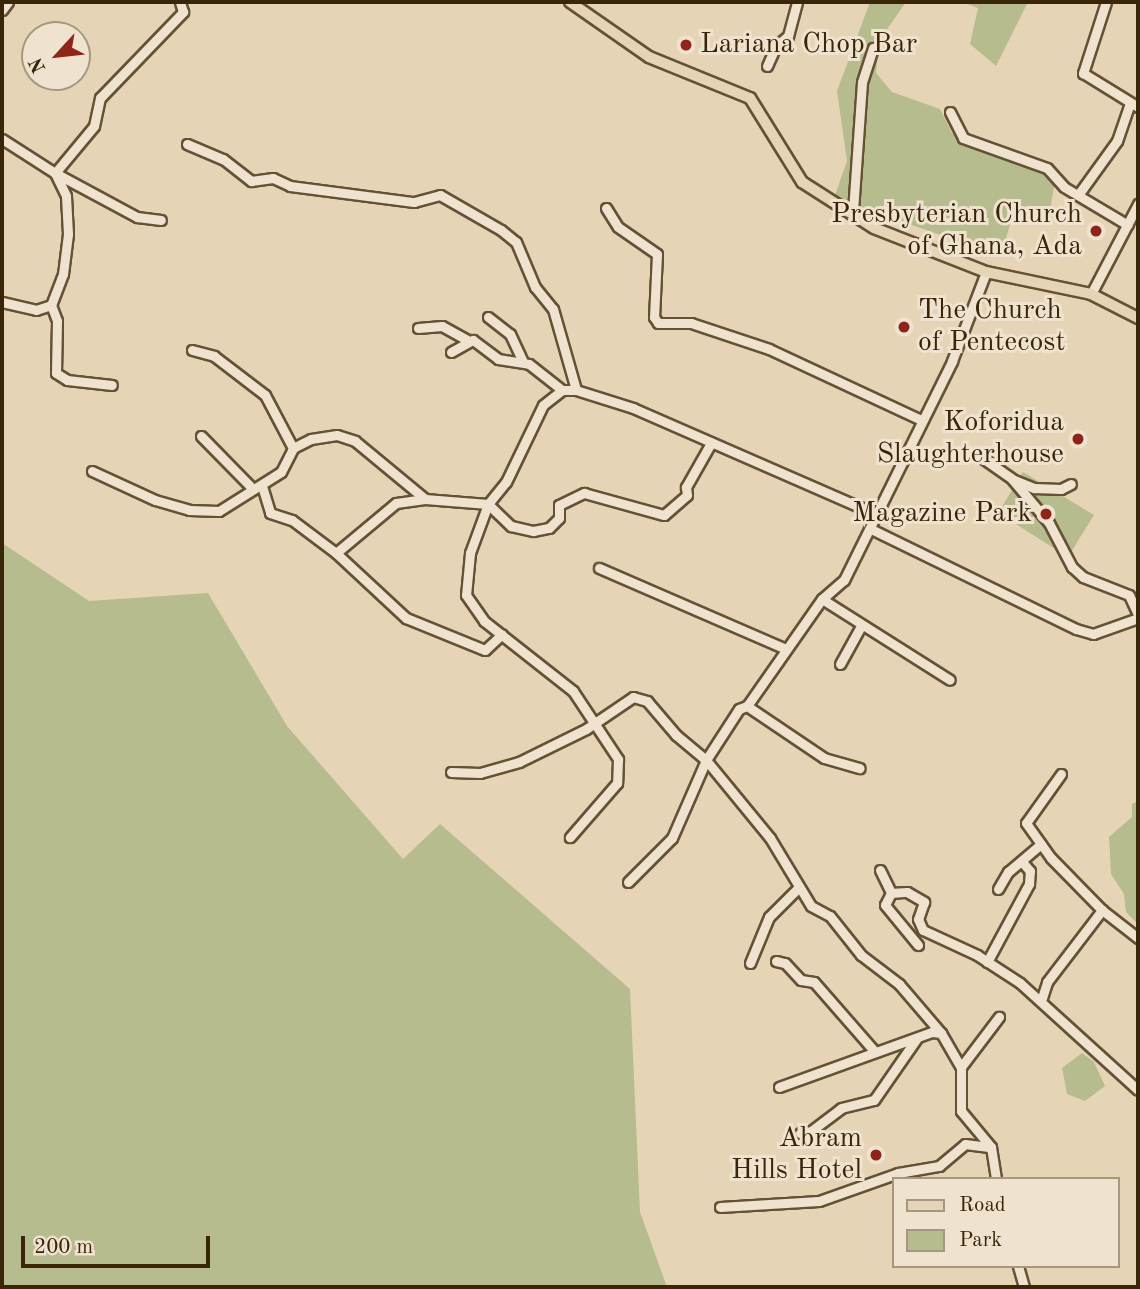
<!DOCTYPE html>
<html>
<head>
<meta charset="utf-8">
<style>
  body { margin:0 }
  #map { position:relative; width:1140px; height:1289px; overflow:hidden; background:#e6d4b6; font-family:"Old Standard TT",serif }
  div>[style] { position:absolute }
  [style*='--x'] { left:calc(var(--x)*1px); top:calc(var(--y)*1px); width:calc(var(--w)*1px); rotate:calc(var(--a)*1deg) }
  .green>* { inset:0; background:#b6bc8d }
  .roads { filter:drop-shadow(2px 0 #655134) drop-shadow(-2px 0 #655134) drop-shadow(0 2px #655134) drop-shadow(0 -2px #655134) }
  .minor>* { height:9px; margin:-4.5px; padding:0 4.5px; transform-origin:4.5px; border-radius:4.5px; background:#efe3d0 }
  .major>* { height:10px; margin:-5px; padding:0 5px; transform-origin:5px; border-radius:5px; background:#e6d4b6 }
  .dots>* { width:19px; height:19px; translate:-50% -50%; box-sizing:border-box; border:4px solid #efe3d0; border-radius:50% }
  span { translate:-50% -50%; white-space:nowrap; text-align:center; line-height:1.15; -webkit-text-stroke:6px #efe3d0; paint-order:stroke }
  .poi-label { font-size:28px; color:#3a2508 }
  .left { translate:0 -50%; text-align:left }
  .right { translate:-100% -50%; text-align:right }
  .frame { position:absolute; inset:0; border:4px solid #3a2508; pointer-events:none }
  .legend { position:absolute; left:892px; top:1177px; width:228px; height:91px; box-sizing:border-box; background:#efe3d0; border:2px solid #a79780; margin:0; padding:9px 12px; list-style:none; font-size:21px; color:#3a2508 }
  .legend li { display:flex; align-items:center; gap:14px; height:35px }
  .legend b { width:35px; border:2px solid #a79780 }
  .north { position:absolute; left:21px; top:21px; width:70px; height:70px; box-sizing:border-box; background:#efe3d0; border:2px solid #a79780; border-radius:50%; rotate:243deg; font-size:19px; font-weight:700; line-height:28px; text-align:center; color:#3a2508 }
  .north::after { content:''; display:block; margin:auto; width:24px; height:32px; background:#8f2418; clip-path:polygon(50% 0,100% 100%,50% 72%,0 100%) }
  .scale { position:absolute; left:21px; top:1236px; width:189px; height:32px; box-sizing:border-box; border:4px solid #3a2508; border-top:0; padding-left:9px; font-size:21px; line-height:24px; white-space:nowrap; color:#3a2508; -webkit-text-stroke:5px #efe3d0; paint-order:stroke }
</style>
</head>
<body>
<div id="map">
  <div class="green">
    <i style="clip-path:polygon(870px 2px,906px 2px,879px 41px,876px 73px,892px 92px,940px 109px,952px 133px,989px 145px,1055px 181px,1048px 222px,1013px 214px,1001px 256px,834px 198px,847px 161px,837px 91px)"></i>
    <i style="clip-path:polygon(963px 2px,1028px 2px,996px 66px,970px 44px,978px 8px)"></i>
    <i style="clip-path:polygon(1023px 472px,1094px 515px,1068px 557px,998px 513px)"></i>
    <i style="clip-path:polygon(2px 543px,89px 601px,208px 593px,287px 726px,403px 859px,440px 824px,630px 989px,640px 1212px,667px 1287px,2px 1287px)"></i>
    <i style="clip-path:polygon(1138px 801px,1138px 924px,1126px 912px,1124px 894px,1111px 874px,1109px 837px,1132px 817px,1132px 804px)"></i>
    <i style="clip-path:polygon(1082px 1053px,1094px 1062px,1105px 1086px,1085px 1101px,1067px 1094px,1062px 1068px)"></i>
  </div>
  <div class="roads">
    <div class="minor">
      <i style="--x:1106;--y:2;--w:75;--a:107.9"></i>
      <i style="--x:1083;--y:73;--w:65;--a:31.7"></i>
      <i style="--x:2;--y:10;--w:10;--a:-53"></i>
      <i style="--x:767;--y:66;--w:22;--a:-66"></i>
      <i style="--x:776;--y:46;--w:16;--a:-40"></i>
      <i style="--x:788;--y:36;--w:35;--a:-75"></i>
      <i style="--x:950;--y:112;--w:29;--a:63"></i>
      <i style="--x:963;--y:138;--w:89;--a:19.7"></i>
      <i style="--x:1047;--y:168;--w:25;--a:48"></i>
      <i style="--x:1064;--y:187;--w:74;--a:30.7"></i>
      <i style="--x:2;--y:139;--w:63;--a:32.7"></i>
      <i style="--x:55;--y:173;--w:61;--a:-50.3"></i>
      <i style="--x:94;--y:126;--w:29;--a:-78"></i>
      <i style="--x:100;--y:98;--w:120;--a:-46"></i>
      <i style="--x:183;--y:12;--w:10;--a:-107"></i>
      <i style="--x:187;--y:144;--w:39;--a:23"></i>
      <i style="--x:223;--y:159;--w:36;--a:38"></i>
      <i style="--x:251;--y:181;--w:22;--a:-8"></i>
      <i style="--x:273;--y:178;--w:19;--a:25"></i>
      <i style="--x:290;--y:186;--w:125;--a:7.4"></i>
      <i style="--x:414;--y:202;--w:27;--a:-15"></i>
      <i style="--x:440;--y:195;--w:70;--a:29.8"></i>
      <i style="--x:501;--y:230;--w:19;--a:39"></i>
      <i style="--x:516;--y:242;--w:49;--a:67.1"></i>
      <i style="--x:535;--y:287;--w:28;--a:51"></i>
      <i style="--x:553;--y:309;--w:84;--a:74.1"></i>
      <i style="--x:55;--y:173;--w:25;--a:64"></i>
      <i style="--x:66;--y:196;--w:38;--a:87"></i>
      <i style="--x:68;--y:234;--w:40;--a:97.1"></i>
      <i style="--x:63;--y:274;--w:33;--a:111"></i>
      <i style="--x:51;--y:305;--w:17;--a:69"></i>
      <i style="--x:57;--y:321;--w:52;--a:91.1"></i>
      <i style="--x:56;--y:373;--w:13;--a:32"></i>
      <i style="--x:67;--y:380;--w:45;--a:6.3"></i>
      <i style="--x:57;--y:174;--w:91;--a:28.3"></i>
      <i style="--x:137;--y:217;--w:24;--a:7"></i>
      <i style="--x:1078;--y:195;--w:67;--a:-54.2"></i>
      <i style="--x:1117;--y:141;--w:40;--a:-71.1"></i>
      <i style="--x:606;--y:208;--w:22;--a:58"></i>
      <i style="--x:618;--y:227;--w:47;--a:34.7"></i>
      <i style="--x:657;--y:254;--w:63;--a:92.7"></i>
      <i style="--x:654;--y:317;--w:7;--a:56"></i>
      <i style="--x:658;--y:323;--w:33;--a:0"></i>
      <i style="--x:691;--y:323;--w:82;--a:18.4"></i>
      <i style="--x:769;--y:349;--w:168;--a:25"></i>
      <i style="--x:853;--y:211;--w:129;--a:-86"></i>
      <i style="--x:862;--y:82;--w:36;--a:-72"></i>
      <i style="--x:1091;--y:294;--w:102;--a:-62.4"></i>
      <i style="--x:2;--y:302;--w:35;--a:13"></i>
      <i style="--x:36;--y:310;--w:16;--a:-18"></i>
      <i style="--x:488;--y:317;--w:28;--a:38"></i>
      <i style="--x:510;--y:334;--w:31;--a:65"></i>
      <i style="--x:418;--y:328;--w:24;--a:-5"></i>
      <i style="--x:442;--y:326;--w:31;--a:29"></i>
      <i style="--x:192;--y:350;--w:23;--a:15"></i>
      <i style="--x:214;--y:356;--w:64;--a:37.4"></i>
      <i style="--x:265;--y:395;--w:60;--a:62.2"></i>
      <i style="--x:451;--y:352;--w:25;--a:-29"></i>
      <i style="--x:473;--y:340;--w:31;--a:37"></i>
      <i style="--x:498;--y:359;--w:31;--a:9"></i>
      <i style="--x:529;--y:364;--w:42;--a:38.2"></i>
      <i style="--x:201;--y:436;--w:74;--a:45.5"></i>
      <i style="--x:981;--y:457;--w:38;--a:35"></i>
      <i style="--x:1012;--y:479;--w:57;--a:49.9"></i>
      <i style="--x:1049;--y:523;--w:50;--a:62.4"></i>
      <i style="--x:1072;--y:567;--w:15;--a:42"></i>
      <i style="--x:1083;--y:577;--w:49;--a:21.4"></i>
      <i style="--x:1129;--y:595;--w:21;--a:65"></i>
      <i style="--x:92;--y:471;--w:69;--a:24.7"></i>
      <i style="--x:155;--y:500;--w:35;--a:16"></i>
      <i style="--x:189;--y:510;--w:30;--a:2"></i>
      <i style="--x:219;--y:511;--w:73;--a:-32.2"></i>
      <i style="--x:281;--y:472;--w:27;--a:-63"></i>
      <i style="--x:293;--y:448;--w:20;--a:-27"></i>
      <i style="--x:311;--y:439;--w:26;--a:-9"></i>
      <i style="--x:337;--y:435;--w:19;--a:18"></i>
      <i style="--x:355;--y:441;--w:91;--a:39.6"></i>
      <i style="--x:425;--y:499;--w:63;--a:4.5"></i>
      <i style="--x:488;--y:504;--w:28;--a:-51"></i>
      <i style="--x:506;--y:482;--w:85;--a:-64.3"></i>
      <i style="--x:543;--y:405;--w:24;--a:-38"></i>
      <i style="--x:562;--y:390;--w:14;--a:0"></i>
      <i style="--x:576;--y:390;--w:60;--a:17.5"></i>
      <i style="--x:633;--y:408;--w:267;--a:23.6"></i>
      <i style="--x:1014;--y:480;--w:22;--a:22"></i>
      <i style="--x:1034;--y:488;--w:27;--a:2"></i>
      <i style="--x:1061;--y:489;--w:11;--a:-27"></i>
      <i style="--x:262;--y:486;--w:28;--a:73"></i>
      <i style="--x:270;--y:513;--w:23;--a:18"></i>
      <i style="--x:292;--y:520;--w:55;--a:36.9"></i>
      <i style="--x:336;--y:553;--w:96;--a:42.9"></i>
      <i style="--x:406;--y:618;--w:85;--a:22.1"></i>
      <i style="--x:485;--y:650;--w:23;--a:-43"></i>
      <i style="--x:488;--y:504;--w:52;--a:110.2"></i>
      <i style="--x:470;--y:553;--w:42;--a:95.4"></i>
      <i style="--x:466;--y:595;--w:32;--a:55"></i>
      <i style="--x:484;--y:621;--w:113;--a:38.2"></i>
      <i style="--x:573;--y:691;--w:82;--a:56.5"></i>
      <i style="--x:618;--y:759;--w:24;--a:92"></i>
      <i style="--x:617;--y:783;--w:72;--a:131"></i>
      <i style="--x:488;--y:504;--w:32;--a:44"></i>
      <i style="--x:511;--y:526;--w:23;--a:13"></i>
      <i style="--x:533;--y:531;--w:16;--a:-11"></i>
      <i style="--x:549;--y:528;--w:14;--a:-45"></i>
      <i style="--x:559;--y:518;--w:13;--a:-90"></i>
      <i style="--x:559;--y:505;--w:28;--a:-26"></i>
      <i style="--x:584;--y:493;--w:83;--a:15.4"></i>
      <i style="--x:664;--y:515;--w:30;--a:-41"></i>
      <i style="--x:687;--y:495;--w:8;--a:-97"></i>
      <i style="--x:686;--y:487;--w:51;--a:-60.4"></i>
      <i style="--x:871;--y:529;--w:228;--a:26"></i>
      <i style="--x:1076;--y:629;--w:18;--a:16"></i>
      <i style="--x:1093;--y:634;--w:48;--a:-19.6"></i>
      <i style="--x:336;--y:553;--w:78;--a:-39.8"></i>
      <i style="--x:396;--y:503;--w:29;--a:-8"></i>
      <i style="--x:599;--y:568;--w:202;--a:23.4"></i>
      <i style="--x:822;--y:599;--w:151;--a:32.3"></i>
      <i style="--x:840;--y:664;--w:43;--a:-61.1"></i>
      <i style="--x:747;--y:706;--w:93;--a:34"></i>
      <i style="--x:824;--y:758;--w:37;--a:16"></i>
      <i style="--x:451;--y:772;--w:29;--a:2"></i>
      <i style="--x:480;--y:773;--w:41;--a:-15.8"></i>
      <i style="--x:519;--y:762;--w:75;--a:-26.2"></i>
      <i style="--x:586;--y:729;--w:57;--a:-34.2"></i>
      <i style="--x:633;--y:697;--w:15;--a:16"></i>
      <i style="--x:647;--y:701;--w:45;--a:49.5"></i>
      <i style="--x:676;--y:735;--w:39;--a:40"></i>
      <i style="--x:706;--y:760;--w:101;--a:50.6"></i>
      <i style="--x:770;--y:838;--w:79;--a:58.9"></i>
      <i style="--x:811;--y:906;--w:21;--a:28"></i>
      <i style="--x:830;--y:916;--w:50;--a:51.5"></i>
      <i style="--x:861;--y:955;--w:48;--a:37.3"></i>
      <i style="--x:899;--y:984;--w:65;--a:49.4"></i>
      <i style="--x:941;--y:1033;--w:39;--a:60"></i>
      <i style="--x:961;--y:1067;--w:44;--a:90"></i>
      <i style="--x:961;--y:1111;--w:47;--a:50.2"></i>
      <i style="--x:991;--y:1147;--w:32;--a:81"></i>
      <i style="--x:1061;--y:774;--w:60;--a:125.5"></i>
      <i style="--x:1026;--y:823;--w:43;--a:54.5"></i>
      <i style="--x:1051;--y:858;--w:73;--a:45.6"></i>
      <i style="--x:1102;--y:910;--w:46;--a:37.9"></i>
      <i style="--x:880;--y:870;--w:25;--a:64"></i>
      <i style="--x:891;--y:893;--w:16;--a:-4"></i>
      <i style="--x:907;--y:892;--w:20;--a:30"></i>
      <i style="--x:924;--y:902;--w:18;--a:109"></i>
      <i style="--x:918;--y:919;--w:12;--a:66"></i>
      <i style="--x:923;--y:930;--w:60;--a:24.8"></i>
      <i style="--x:977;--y:955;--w:51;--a:33.1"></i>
      <i style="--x:1020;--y:983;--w:159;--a:42.2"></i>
      <i style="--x:628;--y:882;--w:62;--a:-45"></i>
      <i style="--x:672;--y:838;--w:85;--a:-66.4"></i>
      <i style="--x:706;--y:760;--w:61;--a:-57.1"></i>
      <i style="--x:739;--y:709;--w:9;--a:-21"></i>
      <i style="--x:747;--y:706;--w:131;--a:-55"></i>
      <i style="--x:822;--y:599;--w:29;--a:-41"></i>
      <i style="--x:844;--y:580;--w:244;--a:-63.7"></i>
      <i style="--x:952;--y:361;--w:95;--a:-69.1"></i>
      <i style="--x:998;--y:889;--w:20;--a:-60"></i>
      <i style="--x:1008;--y:872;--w:43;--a:-40.3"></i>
      <i style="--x:891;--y:893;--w:13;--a:117"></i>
      <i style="--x:885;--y:905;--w:52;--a:50.5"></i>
      <i style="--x:776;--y:961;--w:9;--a:13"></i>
      <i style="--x:785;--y:963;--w:23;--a:47"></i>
      <i style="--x:801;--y:980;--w:13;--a:9"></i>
      <i style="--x:814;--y:982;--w:93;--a:48.9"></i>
      <i style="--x:987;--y:962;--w:89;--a:-61.7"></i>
      <i style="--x:1029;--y:884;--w:13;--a:-86"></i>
      <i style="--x:1030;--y:871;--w:11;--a:-131"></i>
      <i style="--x:750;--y:963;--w:50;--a:-67.6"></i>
      <i style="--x:769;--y:917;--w:40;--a:-45"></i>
      <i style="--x:1041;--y:1001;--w:20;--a:-72"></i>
      <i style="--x:1047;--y:982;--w:91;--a:-52.6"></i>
      <i style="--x:961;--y:1067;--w:63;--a:-52.8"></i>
      <i style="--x:779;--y:1087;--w:163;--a:-19.8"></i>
      <i style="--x:932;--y:1032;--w:9;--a:6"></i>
      <i style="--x:800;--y:1133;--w:11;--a:-10"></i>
      <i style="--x:811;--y:1131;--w:38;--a:-37"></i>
      <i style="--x:841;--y:1108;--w:34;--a:-14"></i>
      <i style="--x:874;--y:1100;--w:75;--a:-55.3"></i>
      <i style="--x:720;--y:1207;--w:99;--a:-3.5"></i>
      <i style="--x:819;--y:1201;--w:84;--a:-19.5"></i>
      <i style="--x:898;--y:1173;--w:42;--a:-9.7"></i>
      <i style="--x:939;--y:1166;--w:34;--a:-40"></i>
      <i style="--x:965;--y:1144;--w:26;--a:7"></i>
      <i style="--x:1018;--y:1266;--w:22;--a:74"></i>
    </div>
    <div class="major">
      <i style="--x:570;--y:2;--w:96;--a:34.8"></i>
      <i style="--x:649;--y:57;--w:109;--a:22.1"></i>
      <i style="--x:750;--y:98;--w:99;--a:58.2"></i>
      <i style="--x:802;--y:182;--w:85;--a:32.6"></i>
      <i style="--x:874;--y:228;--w:120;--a:21.4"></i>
      <i style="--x:986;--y:272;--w:107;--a:11.8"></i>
      <i style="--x:1091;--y:294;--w:53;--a:27.1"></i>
    </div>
  </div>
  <div class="dots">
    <i style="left:686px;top:45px;background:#8f2418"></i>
    <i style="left:1096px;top:231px;background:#8f2418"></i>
    <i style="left:904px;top:327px;background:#8f2418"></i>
    <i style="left:1078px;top:439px;background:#8f2418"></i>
    <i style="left:1046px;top:514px;background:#8f2418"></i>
    <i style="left:876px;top:1155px;background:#8f2418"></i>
  </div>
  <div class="poi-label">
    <span class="left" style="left:700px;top:45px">Lariana Chop Bar</span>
    <span class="right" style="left:1082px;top:231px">Presbyterian Church<br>of Ghana, Ada</span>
    <span class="left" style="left:918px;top:327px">The Church<br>of Pentecost</span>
    <span class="right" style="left:1064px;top:439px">Koforidua<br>Slaughterhouse</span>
    <span class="right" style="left:1032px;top:514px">Magazine Park</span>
    <span class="right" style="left:862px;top:1155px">Abram<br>Hills Hotel</span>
  </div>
  <div class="frame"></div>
  <ul class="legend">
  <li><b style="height:9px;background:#e6d4b6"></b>Road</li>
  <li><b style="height:19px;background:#b6bc8d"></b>Park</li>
  </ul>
  <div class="north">N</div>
  <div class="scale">200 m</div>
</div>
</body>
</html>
